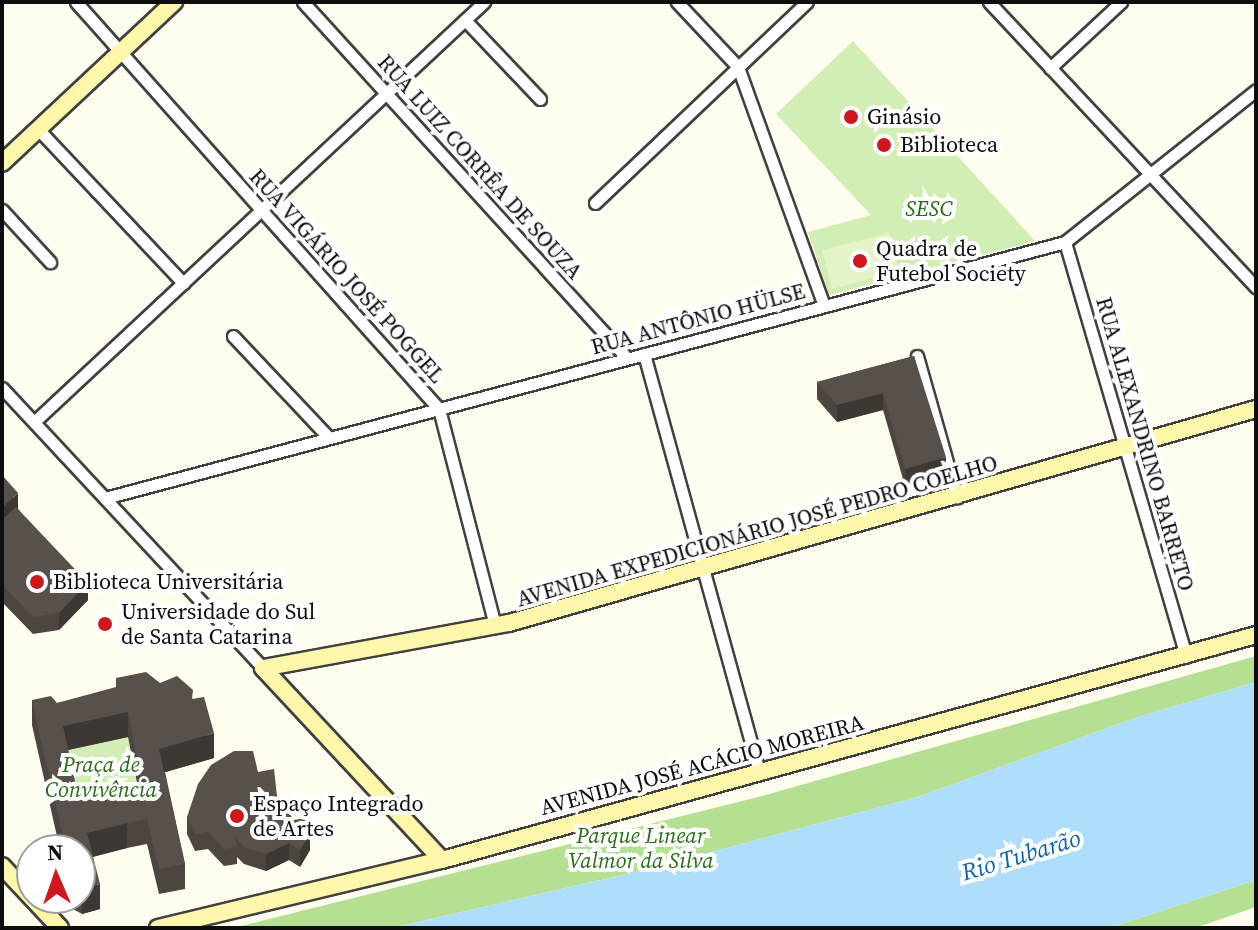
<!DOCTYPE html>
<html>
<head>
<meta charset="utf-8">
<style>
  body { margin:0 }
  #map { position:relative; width:1258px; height:930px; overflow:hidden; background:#fffcf0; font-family:"Source Serif 4",serif }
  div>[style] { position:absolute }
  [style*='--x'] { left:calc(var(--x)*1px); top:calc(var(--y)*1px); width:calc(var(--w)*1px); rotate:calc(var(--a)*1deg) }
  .green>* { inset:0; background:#d2eeb5 }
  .forest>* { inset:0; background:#b5e093 }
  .pitch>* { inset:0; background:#e4f4c8 }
  .water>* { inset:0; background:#afdefc }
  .roads { filter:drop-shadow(2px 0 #414141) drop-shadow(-2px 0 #414141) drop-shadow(0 2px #414141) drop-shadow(0 -2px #414141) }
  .street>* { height:11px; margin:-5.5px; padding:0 5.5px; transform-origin:5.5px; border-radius:5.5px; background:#fff }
  .secondary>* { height:16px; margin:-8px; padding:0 8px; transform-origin:8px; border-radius:8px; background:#fff7ab }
  .wall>* { inset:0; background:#4c4540 }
  .shaded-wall>* { inset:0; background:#3e3834 }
  .building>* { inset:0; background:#58504a }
  .dots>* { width:22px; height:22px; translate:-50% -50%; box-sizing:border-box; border:4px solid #fff; border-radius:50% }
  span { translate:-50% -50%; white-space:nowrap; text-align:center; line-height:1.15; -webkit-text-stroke:8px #fff; paint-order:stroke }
  .poi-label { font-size:22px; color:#0e0e0e }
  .left { translate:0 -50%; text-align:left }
  .street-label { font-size:22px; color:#0e0e0e }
  .park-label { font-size:22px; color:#296d18; font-style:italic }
  .water-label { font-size:24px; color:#0c64ac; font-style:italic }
  .frame { position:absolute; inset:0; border:4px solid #0e0e0e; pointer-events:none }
  .north { position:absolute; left:16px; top:834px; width:80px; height:80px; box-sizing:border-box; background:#fff; border:2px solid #9f9f9f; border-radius:50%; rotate:358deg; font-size:22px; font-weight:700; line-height:32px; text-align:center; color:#0e0e0e }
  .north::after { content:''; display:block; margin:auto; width:28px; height:36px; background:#cc1920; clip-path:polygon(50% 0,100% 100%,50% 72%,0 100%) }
</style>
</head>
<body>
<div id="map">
  <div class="green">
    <i style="clip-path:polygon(853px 41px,1035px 241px,829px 295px,808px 232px,871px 215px,776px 114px)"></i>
    <i style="clip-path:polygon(128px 737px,142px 812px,79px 825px,63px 751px)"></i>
  </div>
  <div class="forest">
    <i style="clip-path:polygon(1256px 656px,1256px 682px,1138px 717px,918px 797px,640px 871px,392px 928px,233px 928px,762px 796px)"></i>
    <i style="clip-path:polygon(1256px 880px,1256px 907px,1195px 928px,1109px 928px)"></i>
  </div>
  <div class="pitch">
    <i style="clip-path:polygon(889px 233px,899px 271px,832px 289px,822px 250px)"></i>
  </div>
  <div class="water">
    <i style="clip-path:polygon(1256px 682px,1256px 880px,1109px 928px,392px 928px,640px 871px,918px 797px,1138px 717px)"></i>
  </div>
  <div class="roads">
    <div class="street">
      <i style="--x:76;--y:2;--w:545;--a:48.27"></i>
      <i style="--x:439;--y:409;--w:224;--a:75.5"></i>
      <i style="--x:303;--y:2;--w:481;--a:47.7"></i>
      <i style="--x:677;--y:2;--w:89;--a:46.8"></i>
      <i style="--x:738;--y:67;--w:254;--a:70.2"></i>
      <i style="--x:989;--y:2;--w:391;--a:46.9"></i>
      <i style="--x:465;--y:20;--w:109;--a:46.5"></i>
      <i style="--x:1050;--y:68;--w:97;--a:-42.9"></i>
      <i style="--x:38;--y:129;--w:212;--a:46.7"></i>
      <i style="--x:595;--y:203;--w:292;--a:-43.5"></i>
      <i style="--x:2;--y:210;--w:71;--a:47.3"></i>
      <i style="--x:1065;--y:242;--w:432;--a:73.7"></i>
      <i style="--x:233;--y:336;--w:140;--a:46.7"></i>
      <i style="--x:644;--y:354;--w:434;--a:74.6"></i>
      <i style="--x:917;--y:356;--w:147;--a:74.2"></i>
      <i style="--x:2;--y:388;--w:383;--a:47"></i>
      <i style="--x:34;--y:422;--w:616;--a:-43.03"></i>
      <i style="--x:105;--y:498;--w:994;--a:-14.93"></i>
      <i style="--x:1065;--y:242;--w:244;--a:-38.5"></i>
    </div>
    <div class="secondary">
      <i style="--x:2;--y:163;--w:236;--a:-43.1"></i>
      <i style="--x:263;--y:668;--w:250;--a:-10.4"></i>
      <i style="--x:509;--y:623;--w:777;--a:-15.99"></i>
      <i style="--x:263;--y:668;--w:262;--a:47"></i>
      <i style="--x:2;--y:866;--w:85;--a:46.9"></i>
      <i style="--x:158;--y:928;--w:292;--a:-13.5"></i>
      <i style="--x:442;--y:860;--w:845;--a:-15.45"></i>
    </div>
  </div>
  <div class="wall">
    <i style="clip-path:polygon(914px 356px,946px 474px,905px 486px,883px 410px,837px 422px,817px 399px,817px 382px)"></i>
    <i style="clip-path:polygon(2px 475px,18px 509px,88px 600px,59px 630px,33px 634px,2px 602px)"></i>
    <i style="clip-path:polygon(evenodd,160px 683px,193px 699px,214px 758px,165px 772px,185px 864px,185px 889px,159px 894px,147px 844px,127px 848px,93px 857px,100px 909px,82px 914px,73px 909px,71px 898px,80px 898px,80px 850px,60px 850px,32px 725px,32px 700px,57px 703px,160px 683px,128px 737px,138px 788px,79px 800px,68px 750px,128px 737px)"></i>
    <i style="clip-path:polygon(258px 772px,277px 796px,310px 850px,300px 867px,289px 860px,266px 871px,244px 864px,237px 857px,237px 864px,224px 866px,208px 849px,195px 851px,187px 834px,187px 817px)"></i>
  </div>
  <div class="shaded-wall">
    <i style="clip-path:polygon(883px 393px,883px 410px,837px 422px,837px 405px)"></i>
    <i style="clip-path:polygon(946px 457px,946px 474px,905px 486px,905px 469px)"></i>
    <i style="clip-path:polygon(18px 493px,18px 510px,2px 525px,2px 508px)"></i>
    <i style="clip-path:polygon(88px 583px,88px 600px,59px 630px,59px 613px)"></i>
    <i style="clip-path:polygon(128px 712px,128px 737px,63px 751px,63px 726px)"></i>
    <i style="clip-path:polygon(214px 733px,214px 758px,159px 774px,159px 749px)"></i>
    <i style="clip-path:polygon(127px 823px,127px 848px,87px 858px,87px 833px)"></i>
    <i style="clip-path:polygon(310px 833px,310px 850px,300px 867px,300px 850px)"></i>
    <i style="clip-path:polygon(289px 843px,289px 860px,266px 871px,266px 854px)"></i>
    <i style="clip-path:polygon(100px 884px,100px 909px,82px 914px,82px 889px)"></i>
  </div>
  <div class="building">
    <i style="clip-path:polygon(914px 356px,946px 457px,905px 469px,883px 393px,837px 405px,817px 382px)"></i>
    <i style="clip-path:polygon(2px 475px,18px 493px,2px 508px)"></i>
    <i style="clip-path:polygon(16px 507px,88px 583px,59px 613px,33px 617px,2px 585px,2px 520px)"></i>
    <i style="clip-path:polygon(evenodd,146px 672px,160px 683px,177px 676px,193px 690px,192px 699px,204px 697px,214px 733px,159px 749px,185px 864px,159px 869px,147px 819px,127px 823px,87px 833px,100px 884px,82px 889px,80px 888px,80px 850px,66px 850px,32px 700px,51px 696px,57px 703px,116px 687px,116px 678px,146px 672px,128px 712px,142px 787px,119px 791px,115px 785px,79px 800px,63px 726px,128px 712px)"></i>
    <i style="clip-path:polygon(234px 751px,253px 751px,258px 772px,274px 769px,277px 796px,294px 820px,306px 818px,310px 833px,300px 850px,289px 843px,266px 854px,244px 847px,235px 837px,237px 847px,224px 849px,208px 832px,195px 834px,187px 817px,198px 784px,211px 765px)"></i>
  </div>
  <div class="dots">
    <i style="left:851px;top:117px;background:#cc1920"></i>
    <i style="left:884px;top:145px;background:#cc1920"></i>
    <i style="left:860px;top:261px;background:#cc1920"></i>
    <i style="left:37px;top:582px;background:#cc1920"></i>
    <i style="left:105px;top:624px;background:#cc1920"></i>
    <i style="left:237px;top:816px;background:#cc1920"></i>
  </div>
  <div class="poi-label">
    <span class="left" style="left:867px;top:117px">Ginásio</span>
    <span class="left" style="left:900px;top:145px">Biblioteca</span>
    <span class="left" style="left:876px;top:261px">Quadra de<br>Futebol Society</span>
    <span class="left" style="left:53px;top:582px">Biblioteca Universitária</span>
    <span class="left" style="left:121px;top:624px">Universidade do Sul<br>de Santa Catarina</span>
    <span class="left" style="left:253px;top:816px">Espaço Integrado<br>de Artes</span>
  </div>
  <div class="street-label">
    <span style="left:480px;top:167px;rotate:48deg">RUA LUIZ CORRÊA DE SOUZA</span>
    <span style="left:347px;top:276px;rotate:48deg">RUA VIGÁRIO JOSÉ POGGEL</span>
    <span style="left:698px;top:319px;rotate:-15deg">RUA ANTÔNIO HÜLSE</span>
    <span style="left:1145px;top:444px;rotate:74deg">RUA ALEXANDRINO BARRETO</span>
    <span style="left:757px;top:531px;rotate:-16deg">AVENIDA EXPEDICIONÁRIO JOSÉ PEDRO COELHO</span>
    <span style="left:702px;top:765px;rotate:-15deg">AVENIDA JOSÉ ACÁCIO MOREIRA</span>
  </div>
  <div class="park-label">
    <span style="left:929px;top:209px">SESC</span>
    <span style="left:101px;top:777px">Praça de<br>Convivência</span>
    <span style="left:641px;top:848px">Parque Linear<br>Valmor da Silva</span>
  </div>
  <div class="water-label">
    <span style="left:1021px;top:855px;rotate:-17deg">Rio Tubarão</span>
  </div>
  <div class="frame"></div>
  <div class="north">N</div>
</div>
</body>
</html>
